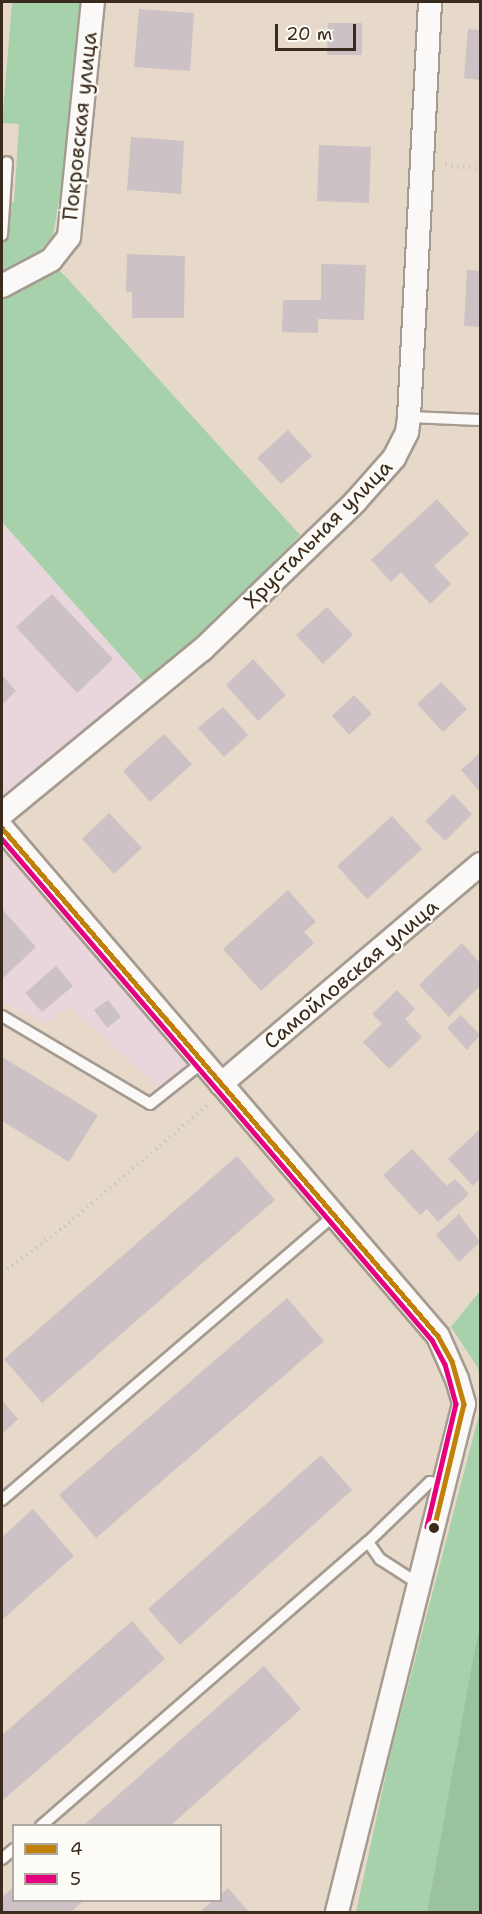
<!DOCTYPE html>
<html>
<head>
<meta charset="utf-8">
<style>
  body { margin:0 }
  #map { position:relative; width:482px; height:1914px; overflow:hidden; background:#e7d9c9; font-family:"Shantell Sans",sans-serif }
  div>[style] { position:absolute }
  [style*='--x'] { left:calc(var(--x)*1px); top:calc(var(--y)*1px); width:calc(var(--w)*1px); rotate:calc(var(--a)*1deg) }
  .built>* { inset:0; background:#e9d5dc }
  .green>* { inset:0; background:#a7d1ab }
  .forest>* { inset:0; background:#9bc29f }
  .building>* { inset:0; background:#ccc1c4 }
  .path>* { height:4px; margin-top:-2px; transform-origin:0; background:repeating-linear-gradient(90deg,#cbc6c1 0 1.5px,transparent 0 6px) }
  .roads { filter:drop-shadow(2px 0 #a59b90) drop-shadow(-2px 0 #a59b90) drop-shadow(0 2px #a59b90) drop-shadow(0 -2px #a59b90) }
  .lane>* { height:10px; margin:-5px; padding:0 5px; transform-origin:5px; border-radius:5px; background:#fbf9f7 }
  .street>* { height:22px; margin:-11px; padding:0 11px; transform-origin:11px; border-radius:11px; background:#fbf9f7 }
  .bus-1>* { height:4.5px; margin:-2.25px; padding:0 2.25px; transform-origin:2.25px; border-radius:2.25px; background:#bf8109 }
  .bus-2>* { height:4.5px; margin:-2.25px; padding:0 2.25px; transform-origin:2.25px; border-radius:2.25px; background:#e5007d }
  .dots>* { width:16px; height:16px; translate:-50% -50%; box-sizing:border-box; border:3px solid #fdfcf7; border-radius:50% }
  span { translate:-50% -50%; white-space:nowrap; text-align:center; line-height:1.15; -webkit-text-stroke:4.5px #fdfcf7; paint-order:stroke }
  .street-label { font-size:21px; color:#3b2a1e }
  .frame { position:absolute; inset:0; border:3px solid #3b2a1e; pointer-events:none }
  .legend { position:absolute; left:12px; top:1824px; width:210px; height:78px; box-sizing:border-box; background:#fdfcf7; border:2px solid #afa8a0; margin:0; padding:8px 10px; list-style:none; font-size:18px; color:#3b2a1e }
  .legend li { display:flex; align-items:center; gap:12px; height:30px }
  .legend b { width:30px; border:2px solid #afa8a0 }
  .scale { position:absolute; left:275px; top:24px; width:81px; height:27px; box-sizing:border-box; border:3px solid #3b2a1e; border-top:0; padding-left:8px; font-size:18px; line-height:21px; white-space:nowrap; color:#3b2a1e; -webkit-text-stroke:4px #fdfcf7; paint-order:stroke }
</style>
</head>
<body>
<div id="map">
  <div class="built">
    <i style="clip-path:polygon(2px 522px,144px 682px,11px 793px,2px 795px)"></i>
    <i style="clip-path:polygon(2px 851px,198px 1076px,171px 1099px,69px 1006px,46px 1025px,2px 1001px)"></i>
  </div>
  <div class="green">
    <i style="clip-path:polygon(81px 2px,62px 184px,53px 235px,39px 252px,66px 277px,300px 535px,197px 641px,144px 682px,2px 522px,2px 207px,14px 202px,19px 124px,2px 123px,12px 3px)"></i>
    <i style="clip-path:polygon(480px 1291px,480px 1386px,478px 1368px,451px 1327px)"></i>
    <i style="clip-path:polygon(480px 1411px,480px 1626px,427px 1912px,356px 1912px,391px 1751px)"></i>
  </div>
  <div class="forest">
    <i style="clip-path:polygon(480px 1626px,480px 1912px,427px 1912px,474px 1654px)"></i>
  </div>
  <div class="building">
    <i style="clip-path:polygon(139px 9px,194px 13px,190px 71px,134px 67px)"></i>
    <i style="clip-path:polygon(328px 23px,362px 23px,362px 55px,327px 55px)"></i>
    <i style="clip-path:polygon(468px 29px,480px 30px,480px 80px,464px 78px)"></i>
    <i style="clip-path:polygon(131px 137px,184px 141px,181px 194px,127px 190px)"></i>
    <i style="clip-path:polygon(319px 145px,371px 147px,369px 203px,317px 201px)"></i>
    <i style="clip-path:polygon(127px 254px,185px 256px,184px 318px,132px 318px,132px 292px,126px 292px)"></i>
    <i style="clip-path:polygon(321px 264px,366px 265px,364px 320px,318px 319px,318px 333px,282px 332px,283px 300px,321px 300px)"></i>
    <i style="clip-path:polygon(467px 270px,480px 271px,480px 327px,464px 326px)"></i>
    <i style="clip-path:polygon(288px 430px,312px 456px,281px 484px,257px 458px)"></i>
    <i style="clip-path:polygon(437px 499px,469px 534px,434px 566px,451px 584px,430px 604px,401px 572px,391px 582px,371px 560px)"></i>
    <i style="clip-path:polygon(52px 594px,113px 659px,77px 693px,16px 627px)"></i>
    <i style="clip-path:polygon(327px 607px,353px 635px,323px 664px,296px 635px)"></i>
    <i style="clip-path:polygon(253px 659px,286px 695px,258px 721px,226px 685px)"></i>
    <i style="clip-path:polygon(2px 675px,16px 691px,2px 705px)"></i>
    <i style="clip-path:polygon(441px 682px,467px 709px,443px 732px,417px 704px)"></i>
    <i style="clip-path:polygon(354px 695px,372px 714px,349px 735px,332px 716px)"></i>
    <i style="clip-path:polygon(223px 707px,248px 735px,224px 757px,198px 728px)"></i>
    <i style="clip-path:polygon(164px 734px,192px 764px,150px 802px,123px 771px)"></i>
    <i style="clip-path:polygon(480px 753px,480px 792px,461px 770px)"></i>
    <i style="clip-path:polygon(453px 794px,472px 814px,445px 841px,425px 821px)"></i>
    <i style="clip-path:polygon(109px 813px,142px 848px,114px 874px,82px 839px)"></i>
    <i style="clip-path:polygon(392px 816px,422px 849px,367px 899px,337px 866px)"></i>
    <i style="clip-path:polygon(288px 890px,316px 922px,304px 932px,314px 943px,261px 991px,223px 949px)"></i>
    <i style="clip-path:polygon(2px 909px,36px 947px,2px 979px)"></i>
    <i style="clip-path:polygon(462px 943px,480px 963px,480px 986px,449px 1017px,419px 985px)"></i>
    <i style="clip-path:polygon(56px 966px,73px 986px,42px 1012px,25px 993px)"></i>
    <i style="clip-path:polygon(397px 990px,415px 1009px,405px 1019px,422px 1037px,389px 1069px,363px 1042px,382px 1024px,372px 1014px)"></i>
    <i style="clip-path:polygon(108px 1000px,121px 1017px,107px 1028px,94px 1010px)"></i>
    <i style="clip-path:polygon(461px 1015px,480px 1035px,467px 1050px,447px 1028px)"></i>
    <i style="clip-path:polygon(2px 1057px,98px 1115px,69px 1162px,2px 1121px)"></i>
    <i style="clip-path:polygon(479px 1130px,480px 1179px,473px 1186px,448px 1159px)"></i>
    <i style="clip-path:polygon(412px 1149px,447px 1186px,455px 1179px,469px 1194px,438px 1222px,427px 1209px,420px 1215px,383px 1175px)"></i>
    <i style="clip-path:polygon(237px 1156px,275px 1200px,42px 1403px,4px 1359px)"></i>
    <i style="clip-path:polygon(459px 1214px,480px 1242px,459px 1262px,436px 1235px)"></i>
    <i style="clip-path:polygon(287px 1298px,324px 1341px,96px 1538px,59px 1495px)"></i>
    <i style="clip-path:polygon(2px 1400px,18px 1419px,2px 1434px)"></i>
    <i style="clip-path:polygon(321px 1455px,352px 1490px,180px 1645px,148px 1609px)"></i>
    <i style="clip-path:polygon(33px 1509px,74px 1556px,2px 1620px,2px 1537px)"></i>
    <i style="clip-path:polygon(132px 1621px,165px 1659px,2px 1801px,2px 1735px)"></i>
    <i style="clip-path:polygon(264px 1666px,301px 1709px,170px 1826px,83px 1826px)"></i>
    <i style="clip-path:polygon(14px 1887px,14px 1900px,84px 1900px,71px 1912px,2px 1912px,2px 1897px)"></i>
    <i style="clip-path:polygon(228px 1888px,249px 1912px,200px 1912px,214px 1900px,220px 1900px,220px 1895px)"></i>
  </div>
  <div class="path">
    <i style="--x:445;--y:165;--w:35;--a:7"></i>
    <i style="--x:2;--y:1273;--w:77;--a:-36.6"></i>
    <i style="--x:64;--y:1227;--w:189;--a:-40.3"></i>
  </div>
  <div class="roads">
    <div class="lane">
      <i style="--x:2;--y:235;--w:73;--a:-86.1"></i>
      <i style="--x:409;--y:417;--w:71;--a:2.4"></i>
      <i style="--x:2;--y:1016;--w:172;--a:30.7"></i>
      <i style="--x:150;--y:1104;--w:68;--a:-38.4"></i>
      <i style="--x:2;--y:1500;--w:438;--a:-40.6"></i>
      <i style="--x:368;--y:1542;--w:21;--a:55"></i>
      <i style="--x:380;--y:1559;--w:46;--a:32.7"></i>
      <i style="--x:41;--y:1826;--w:433;--a:-41"></i>
      <i style="--x:368;--y:1542;--w:86;--a:-44.1"></i>
      <i style="--x:430;--y:1482;--w:16;--a:11"></i>
      <i style="--x:2;--y:1859;--w:16;--a:-40"></i>
    </div>
    <div class="street">
      <i style="--x:2;--y:286;--w:55;--a:-28"></i>
      <i style="--x:51;--y:260;--w:29;--a:-52"></i>
      <i style="--x:69;--y:237;--w:236;--a:-84.2"></i>
      <i style="--x:2;--y:814;--w:259;--a:-39.4"></i>
      <i style="--x:202;--y:650;--w:213;--a:-44"></i>
      <i style="--x:355;--y:502;--w:59;--a:-48.4"></i>
      <i style="--x:394;--y:458;--w:29;--a:-63"></i>
      <i style="--x:407;--y:432;--w:15;--a:-82"></i>
      <i style="--x:409;--y:417;--w:416;--a:-87.1"></i>
      <i style="--x:2;--y:828;--w:669;--a:49.36"></i>
      <i style="--x:438;--y:1336;--w:47;--a:66.2"></i>
      <i style="--x:457;--y:1379;--w:26;--a:74"></i>
      <i style="--x:464;--y:1404;--w:524;--a:104.04"></i>
      <i style="--x:221;--y:1084;--w:340;--a:-40.3"></i>
    </div>
  </div>
  <div class="bus-1">
    <i style="--x:2;--y:828;--w:669;--a:49.36"></i>
    <i style="--x:438;--y:1336;--w:29;--a:61"></i>
    <i style="--x:452;--y:1361;--w:45;--a:74.4"></i>
    <i style="--x:464;--y:1404;--w:129;--a:103.5"></i>
  </div>
  <div class="bus-2">
    <i style="--x:2;--y:839;--w:660;--a:49.36"></i>
    <i style="--x:432;--y:1340;--w:27;--a:62"></i>
    <i style="--x:445;--y:1364;--w:41;--a:74.6"></i>
    <i style="--x:456;--y:1404;--w:126;--a:103.3"></i>
  </div>
  <div class="dots">
    <i style="left:434px;top:1528px;background:#3b2a1e"></i>
  </div>
  <div class="street-label">
    <span style="left:80px;top:126px;rotate:-84deg">Покровская улица</span>
    <span style="left:318px;top:534px;rotate:-45deg">Хрустальная улица</span>
    <span style="left:351px;top:974px;rotate:-40deg">Самойловская улица</span>
  </div>
  <div class="frame"></div>
  <ul class="legend">
  <li><b style="height:8px;background:#bf8109"></b>4</li>
  <li><b style="height:8px;background:#e5007d"></b>5</li>
  </ul>
  <div class="scale">20 m</div>
</div>
</body>
</html>
